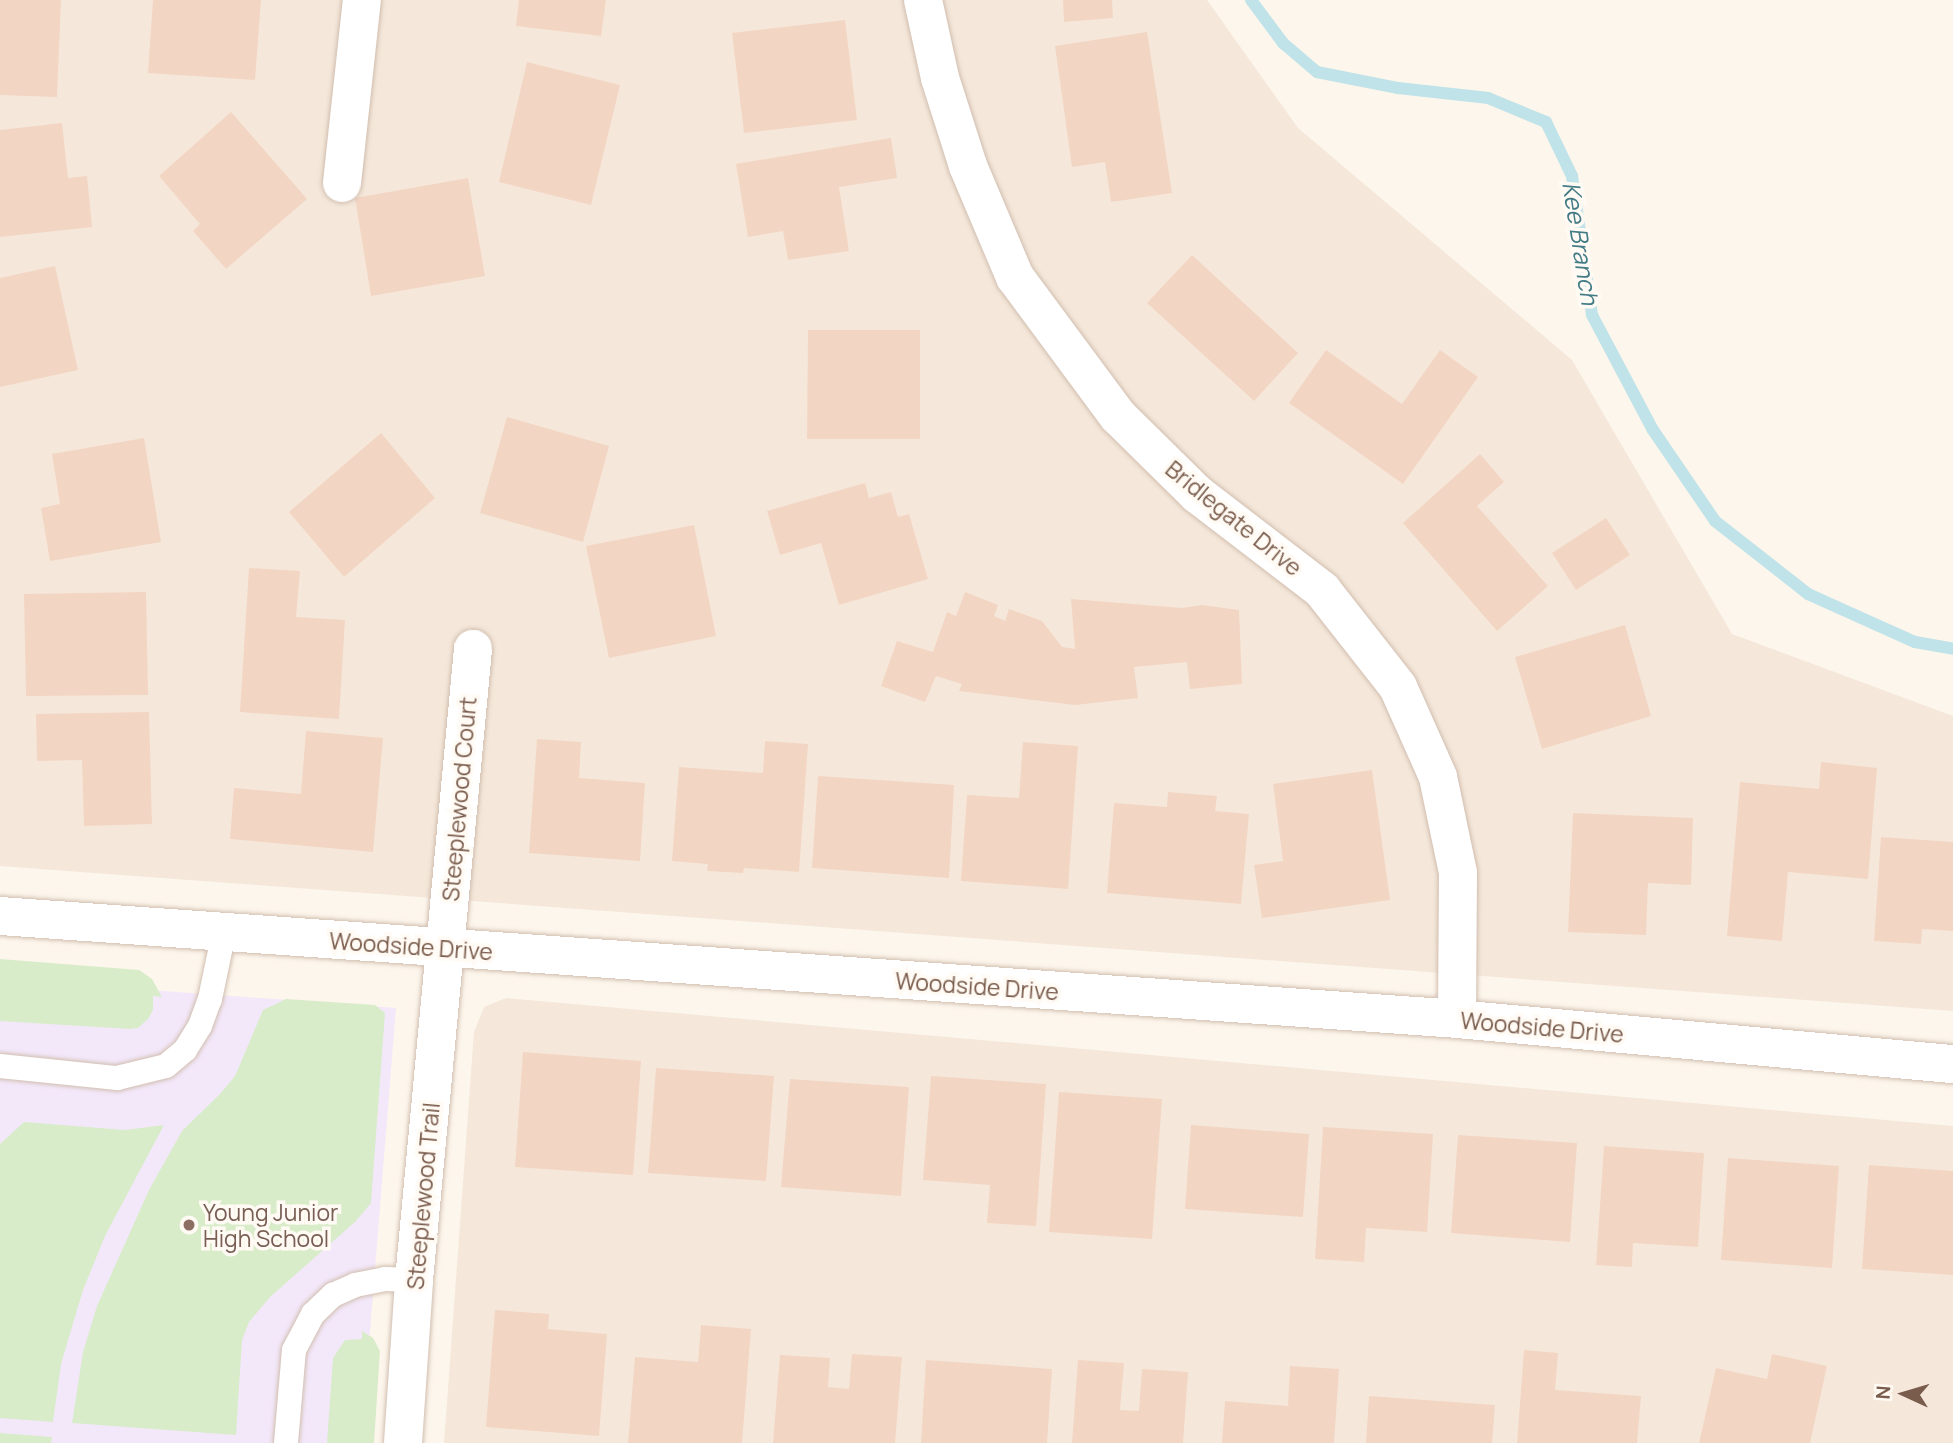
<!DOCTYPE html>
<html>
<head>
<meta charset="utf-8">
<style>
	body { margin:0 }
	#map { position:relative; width:1953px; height:1443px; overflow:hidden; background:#fdf6ec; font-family:Manrope,sans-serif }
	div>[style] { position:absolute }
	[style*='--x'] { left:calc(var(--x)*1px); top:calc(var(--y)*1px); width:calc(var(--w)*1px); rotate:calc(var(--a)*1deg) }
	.residential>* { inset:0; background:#f5e8da }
	.education>* { inset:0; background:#f3e8fa }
	.green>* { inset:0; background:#d8ecc9 }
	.stream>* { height:12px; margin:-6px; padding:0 6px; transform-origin:6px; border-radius:6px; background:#bfe3e8 }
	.building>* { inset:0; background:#f3d5c3 }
	.roads { filter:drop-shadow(0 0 2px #d1beb0) drop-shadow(0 0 2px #d1beb0) }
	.lane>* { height:24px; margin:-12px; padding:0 12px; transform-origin:12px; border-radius:12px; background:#fff }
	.street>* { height:38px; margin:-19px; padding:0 19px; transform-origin:19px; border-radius:19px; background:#fff }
	.secondary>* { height:38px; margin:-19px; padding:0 19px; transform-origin:19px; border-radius:19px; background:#fff }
	.dots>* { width:19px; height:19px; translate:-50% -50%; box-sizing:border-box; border:4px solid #fffaf3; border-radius:50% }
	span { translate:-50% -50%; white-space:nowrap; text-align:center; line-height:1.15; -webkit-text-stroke:7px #fffaf3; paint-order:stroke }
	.street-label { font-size:23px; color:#7a5c4d }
	.education-label { font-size:23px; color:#785e54 }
	.left { translate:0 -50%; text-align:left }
	.water-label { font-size:24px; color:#437c86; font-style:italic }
	.north { position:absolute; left:1869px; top:1359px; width:70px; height:70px; -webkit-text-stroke:5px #fffaf3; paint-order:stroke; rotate:274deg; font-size:19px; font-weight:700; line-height:28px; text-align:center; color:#7a5c4d }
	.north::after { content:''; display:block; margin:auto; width:24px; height:32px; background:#7a5c4d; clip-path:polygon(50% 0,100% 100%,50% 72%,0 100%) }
</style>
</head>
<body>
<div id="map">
	<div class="residential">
		<div style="clip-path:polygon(0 0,1207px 0,1298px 128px,1572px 360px,1732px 634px,1953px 716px,1953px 1011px,0 866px)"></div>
		<div style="clip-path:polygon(506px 998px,1953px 1126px,1953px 1443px,444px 1443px,474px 1032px,484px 1007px)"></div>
	</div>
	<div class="education">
		<div style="clip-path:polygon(0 979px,396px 1008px,361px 1443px,0 1443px)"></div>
	</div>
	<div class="green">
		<div style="clip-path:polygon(0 959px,139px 970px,152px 979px,162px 997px,153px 996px,153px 1010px,148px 1019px,138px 1028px,130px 1029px,0 1021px)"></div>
		<div style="clip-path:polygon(286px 999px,375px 1005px,385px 1013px,371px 1203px,355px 1222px,270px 1297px,249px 1322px,242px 1340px,236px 1435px,72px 1423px,83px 1352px,97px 1306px,149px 1190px,182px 1131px,220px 1094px,235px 1076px,263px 1010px)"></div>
		<div style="clip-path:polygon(24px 1122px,125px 1130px,164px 1125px,105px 1236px,83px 1290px,61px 1364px,53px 1422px,0 1418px,0 1144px)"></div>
		<div style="clip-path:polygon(362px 1331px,373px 1338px,380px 1351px,374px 1443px,327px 1443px,333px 1358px,345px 1340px,362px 1339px)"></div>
		<div style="clip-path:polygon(0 1433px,52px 1437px,51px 1443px,0 1443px)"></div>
	</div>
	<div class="stream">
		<div style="--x:1251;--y:0;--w:54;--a:53.3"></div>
		<div style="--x:1283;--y:43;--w:45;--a:40.5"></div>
		<div style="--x:1317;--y:72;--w:83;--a:11.2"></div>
		<div style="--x:1398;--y:88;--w:91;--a:6.3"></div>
		<div style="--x:1488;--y:98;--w:63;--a:22.5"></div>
		<div style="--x:1546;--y:122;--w:60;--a:64.3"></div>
		<div style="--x:1572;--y:176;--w:140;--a:81.8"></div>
		<div style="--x:1592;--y:315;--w:130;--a:62.1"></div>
		<div style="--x:1653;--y:430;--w:110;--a:55.7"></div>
		<div style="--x:1715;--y:521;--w:118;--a:38.1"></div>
		<div style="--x:1808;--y:594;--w:117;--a:24.2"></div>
		<div style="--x:1915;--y:642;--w:39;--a:10"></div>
	</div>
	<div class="building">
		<div style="clip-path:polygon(0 0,61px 0,57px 97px,0 95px)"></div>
		<div style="clip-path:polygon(153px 0,261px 0,255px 80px,148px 73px)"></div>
		<div style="clip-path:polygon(519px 0,606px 0,601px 36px,516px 26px)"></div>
		<div style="clip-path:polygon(1063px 0,1112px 0,1113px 18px,1064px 22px)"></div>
		<div style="clip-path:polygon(845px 20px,857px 120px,744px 133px,732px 33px)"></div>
		<div style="clip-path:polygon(1147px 32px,1172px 193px,1111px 202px,1105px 162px,1072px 167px,1055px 46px)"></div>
		<div style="clip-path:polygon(527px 62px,620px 85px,591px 205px,499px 182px)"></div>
		<div style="clip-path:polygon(231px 112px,307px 199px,226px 269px,193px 231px,200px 224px,159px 176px)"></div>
		<div style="clip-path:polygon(62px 123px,68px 178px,87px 176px,92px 227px,0 237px,0 130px)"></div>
		<div style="clip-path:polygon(891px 138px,897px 178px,839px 187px,849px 251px,788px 260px,783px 231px,748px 237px,736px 164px)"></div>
		<div style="clip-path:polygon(468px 178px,485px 276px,371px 296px,355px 198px)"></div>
		<div style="clip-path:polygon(1192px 255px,1298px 353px,1254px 401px,1147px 303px)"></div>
		<div style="clip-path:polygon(55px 266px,78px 370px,0 387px,0 278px)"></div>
		<div style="clip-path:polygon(808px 330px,920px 330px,920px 439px,807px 439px)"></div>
		<div style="clip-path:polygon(1326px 350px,1402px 404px,1440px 350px,1478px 377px,1403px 484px,1289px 403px)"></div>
		<div style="clip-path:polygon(507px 417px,609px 446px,583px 542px,480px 513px)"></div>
		<div style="clip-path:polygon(381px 433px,435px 498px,344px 577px,289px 512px)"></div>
		<div style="clip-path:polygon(144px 438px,161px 542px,50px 561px,41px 508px,60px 504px,52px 454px)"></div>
		<div style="clip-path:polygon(1480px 454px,1504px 482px,1477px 506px,1548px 586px,1497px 631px,1403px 523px)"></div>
		<div style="clip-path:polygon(865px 483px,869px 498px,891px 492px,898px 517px,909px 514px,928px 579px,839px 605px,821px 543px,780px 555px,767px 511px)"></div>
		<div style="clip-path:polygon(1606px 518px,1630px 555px,1576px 590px,1552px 553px)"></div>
		<div style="clip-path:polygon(694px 525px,716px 636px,609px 658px,586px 546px)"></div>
		<div style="clip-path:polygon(249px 568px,300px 571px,296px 617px,345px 620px,339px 719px,240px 712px)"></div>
		<div style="clip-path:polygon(146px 592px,148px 695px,26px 696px,24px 594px)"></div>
		<div style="clip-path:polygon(965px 592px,998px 605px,994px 616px,1005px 621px,1009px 609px,1042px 621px,1062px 647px,1075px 649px,1071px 599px,1182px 608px,1202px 605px,1239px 610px,1242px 684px,1190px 689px,1187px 662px,1134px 667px,1138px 698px,1075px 705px,959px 691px,962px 684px,936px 676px,925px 702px,881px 686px,897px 641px,933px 652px,947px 612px,956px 616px)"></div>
		<div style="clip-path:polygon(1625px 625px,1651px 716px,1542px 749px,1515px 657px)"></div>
		<div style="clip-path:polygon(149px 712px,152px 824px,84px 826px,82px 760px,37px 761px,36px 714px)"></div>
		<div style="clip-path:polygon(306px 731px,383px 738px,373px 852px,230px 839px,234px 788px,301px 794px)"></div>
		<div style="clip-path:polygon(537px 739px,581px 742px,579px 778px,645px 783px,640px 861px,529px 853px)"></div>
		<div style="clip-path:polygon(765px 741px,808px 744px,799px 872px,744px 868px,743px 873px,707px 871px,708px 864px,672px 861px,679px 767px,763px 773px)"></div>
		<div style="clip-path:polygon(1023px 742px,1078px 746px,1068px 889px,961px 881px,967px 795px,1019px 798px)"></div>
		<div style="clip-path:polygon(1821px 762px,1877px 768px,1868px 879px,1788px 872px,1782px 941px,1727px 936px,1740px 782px,1819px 789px)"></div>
		<div style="clip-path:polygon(1372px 770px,1390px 900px,1262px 918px,1254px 865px,1283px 861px,1273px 784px)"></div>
		<div style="clip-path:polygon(818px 776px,954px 785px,949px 878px,812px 868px)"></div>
		<div style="clip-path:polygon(1168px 792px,1217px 796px,1215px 811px,1249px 814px,1241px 904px,1107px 893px,1114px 803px,1167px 807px)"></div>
		<div style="clip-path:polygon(1573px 813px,1693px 818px,1691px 885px,1648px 883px,1646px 935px,1568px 932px)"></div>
		<div style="clip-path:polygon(1881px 837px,1953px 842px,1953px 931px,1922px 929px,1921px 944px,1874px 941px)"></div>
		<div style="clip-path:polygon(523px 1052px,641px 1061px,633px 1175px,515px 1167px)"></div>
		<div style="clip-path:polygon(656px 1068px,774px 1076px,766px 1181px,648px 1173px)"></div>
		<div style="clip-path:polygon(931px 1076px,1046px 1084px,1036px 1226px,987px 1223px,990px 1185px,923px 1180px)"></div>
		<div style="clip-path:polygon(790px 1079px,909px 1087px,901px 1196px,781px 1187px)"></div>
		<div style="clip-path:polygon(1059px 1092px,1162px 1099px,1152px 1239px,1049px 1232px)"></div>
		<div style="clip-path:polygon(1191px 1125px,1309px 1134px,1303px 1217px,1185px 1209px)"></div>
		<div style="clip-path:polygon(1323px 1127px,1433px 1134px,1427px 1232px,1366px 1228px,1364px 1262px,1315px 1259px)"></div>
		<div style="clip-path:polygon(1458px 1135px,1577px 1143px,1570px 1242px,1451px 1233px)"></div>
		<div style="clip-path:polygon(1604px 1146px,1704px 1153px,1698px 1247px,1633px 1243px,1632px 1267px,1596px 1265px)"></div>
		<div style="clip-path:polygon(1728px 1158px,1839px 1166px,1832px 1268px,1721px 1260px)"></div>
		<div style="clip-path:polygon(1869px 1165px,1953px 1171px,1953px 1275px,1862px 1269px)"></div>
		<div style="clip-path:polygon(495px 1310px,549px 1314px,548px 1329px,607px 1334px,599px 1436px,486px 1427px)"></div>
		<div style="clip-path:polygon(701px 1325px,751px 1329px,742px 1443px,628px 1443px,635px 1357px,698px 1362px)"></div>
		<div style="clip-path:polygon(1524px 1350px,1558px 1353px,1555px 1390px,1641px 1396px,1637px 1443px,1517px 1443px)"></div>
		<div style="clip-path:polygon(852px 1354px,902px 1357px,895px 1443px,773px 1443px,780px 1355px,830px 1358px,828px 1387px,849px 1389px)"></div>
		<div style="clip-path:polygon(1772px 1354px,1827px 1366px,1810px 1443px,1699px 1443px,1716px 1368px,1767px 1379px)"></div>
		<div style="clip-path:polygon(926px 1360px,1052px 1369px,1047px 1443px,921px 1443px)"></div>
		<div style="clip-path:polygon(1078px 1360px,1124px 1363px,1120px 1410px,1139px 1411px,1142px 1369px,1188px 1372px,1183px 1443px,1072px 1443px)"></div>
		<div style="clip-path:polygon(1290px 1366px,1339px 1369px,1334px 1443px,1222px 1443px,1225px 1401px,1288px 1406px)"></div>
		<div style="clip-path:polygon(1369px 1396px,1495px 1405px,1492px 1443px,1366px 1443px)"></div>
	</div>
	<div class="roads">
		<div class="lane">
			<div style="--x:0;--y:1066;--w:118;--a:5.9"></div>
			<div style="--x:117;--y:1078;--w:50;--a:-13.8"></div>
			<div style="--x:166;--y:1066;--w:25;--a:-40"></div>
			<div style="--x:185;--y:1050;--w:28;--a:-58"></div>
			<div style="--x:200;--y:1026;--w:29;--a:-70"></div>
			<div style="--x:210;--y:999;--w:68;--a:-78.2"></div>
			<div style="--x:286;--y:1443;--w:93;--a:-85.1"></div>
			<div style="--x:294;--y:1350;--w:41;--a:-62.2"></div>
			<div style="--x:313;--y:1314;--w:28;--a:-44"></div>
			<div style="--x:333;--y:1295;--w:24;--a:-24"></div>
			<div style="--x:355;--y:1285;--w:31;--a:-11"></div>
			<div style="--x:385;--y:1279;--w:29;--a:2"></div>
		</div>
		<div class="street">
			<div style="--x:923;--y:0;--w:80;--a:77.7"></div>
			<div style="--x:940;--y:78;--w:92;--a:72.3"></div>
			<div style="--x:968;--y:166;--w:121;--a:67.1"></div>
			<div style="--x:1015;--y:277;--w:173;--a:53.5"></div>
			<div style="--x:1118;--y:416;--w:111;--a:44.6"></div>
			<div style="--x:1197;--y:494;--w:158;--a:37.5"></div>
			<div style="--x:1322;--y:590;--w:123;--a:51.9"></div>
			<div style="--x:1398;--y:687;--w:98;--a:66"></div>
			<div style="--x:1438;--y:777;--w:98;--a:78.2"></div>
			<div style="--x:1458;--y:873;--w:146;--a:90.4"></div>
			<div style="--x:342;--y:183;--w:184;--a:-83.8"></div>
			<div style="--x:403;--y:1443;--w:163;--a:-86.1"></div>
			<div style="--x:414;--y:1280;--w:634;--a:-84.66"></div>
		</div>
		<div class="secondary">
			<div style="--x:0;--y:916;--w:1461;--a:4.04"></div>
			<div style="--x:1457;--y:1019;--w:498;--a:5.2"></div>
		</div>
	</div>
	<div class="dots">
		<div style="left:189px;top:1225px;background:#8d6e63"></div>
	</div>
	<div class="street-label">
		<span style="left:1234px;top:518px;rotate:39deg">Bridlegate Drive</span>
		<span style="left:459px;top:799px;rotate:-85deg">Steeplewood Court</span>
		<span style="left:411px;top:946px;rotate:4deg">Woodside Drive</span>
		<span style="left:977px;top:986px;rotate:4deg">Woodside Drive</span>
		<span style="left:1542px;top:1027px;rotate:5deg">Woodside Drive</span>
		<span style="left:423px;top:1196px;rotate:-85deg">Steeplewood Trail</span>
	</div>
	<div class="education-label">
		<span class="left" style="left:203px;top:1225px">Young Junior<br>High School</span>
	</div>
	<div class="water-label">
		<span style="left:1581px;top:243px;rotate:81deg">Kee Branch</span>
	</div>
	<div class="north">N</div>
</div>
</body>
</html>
